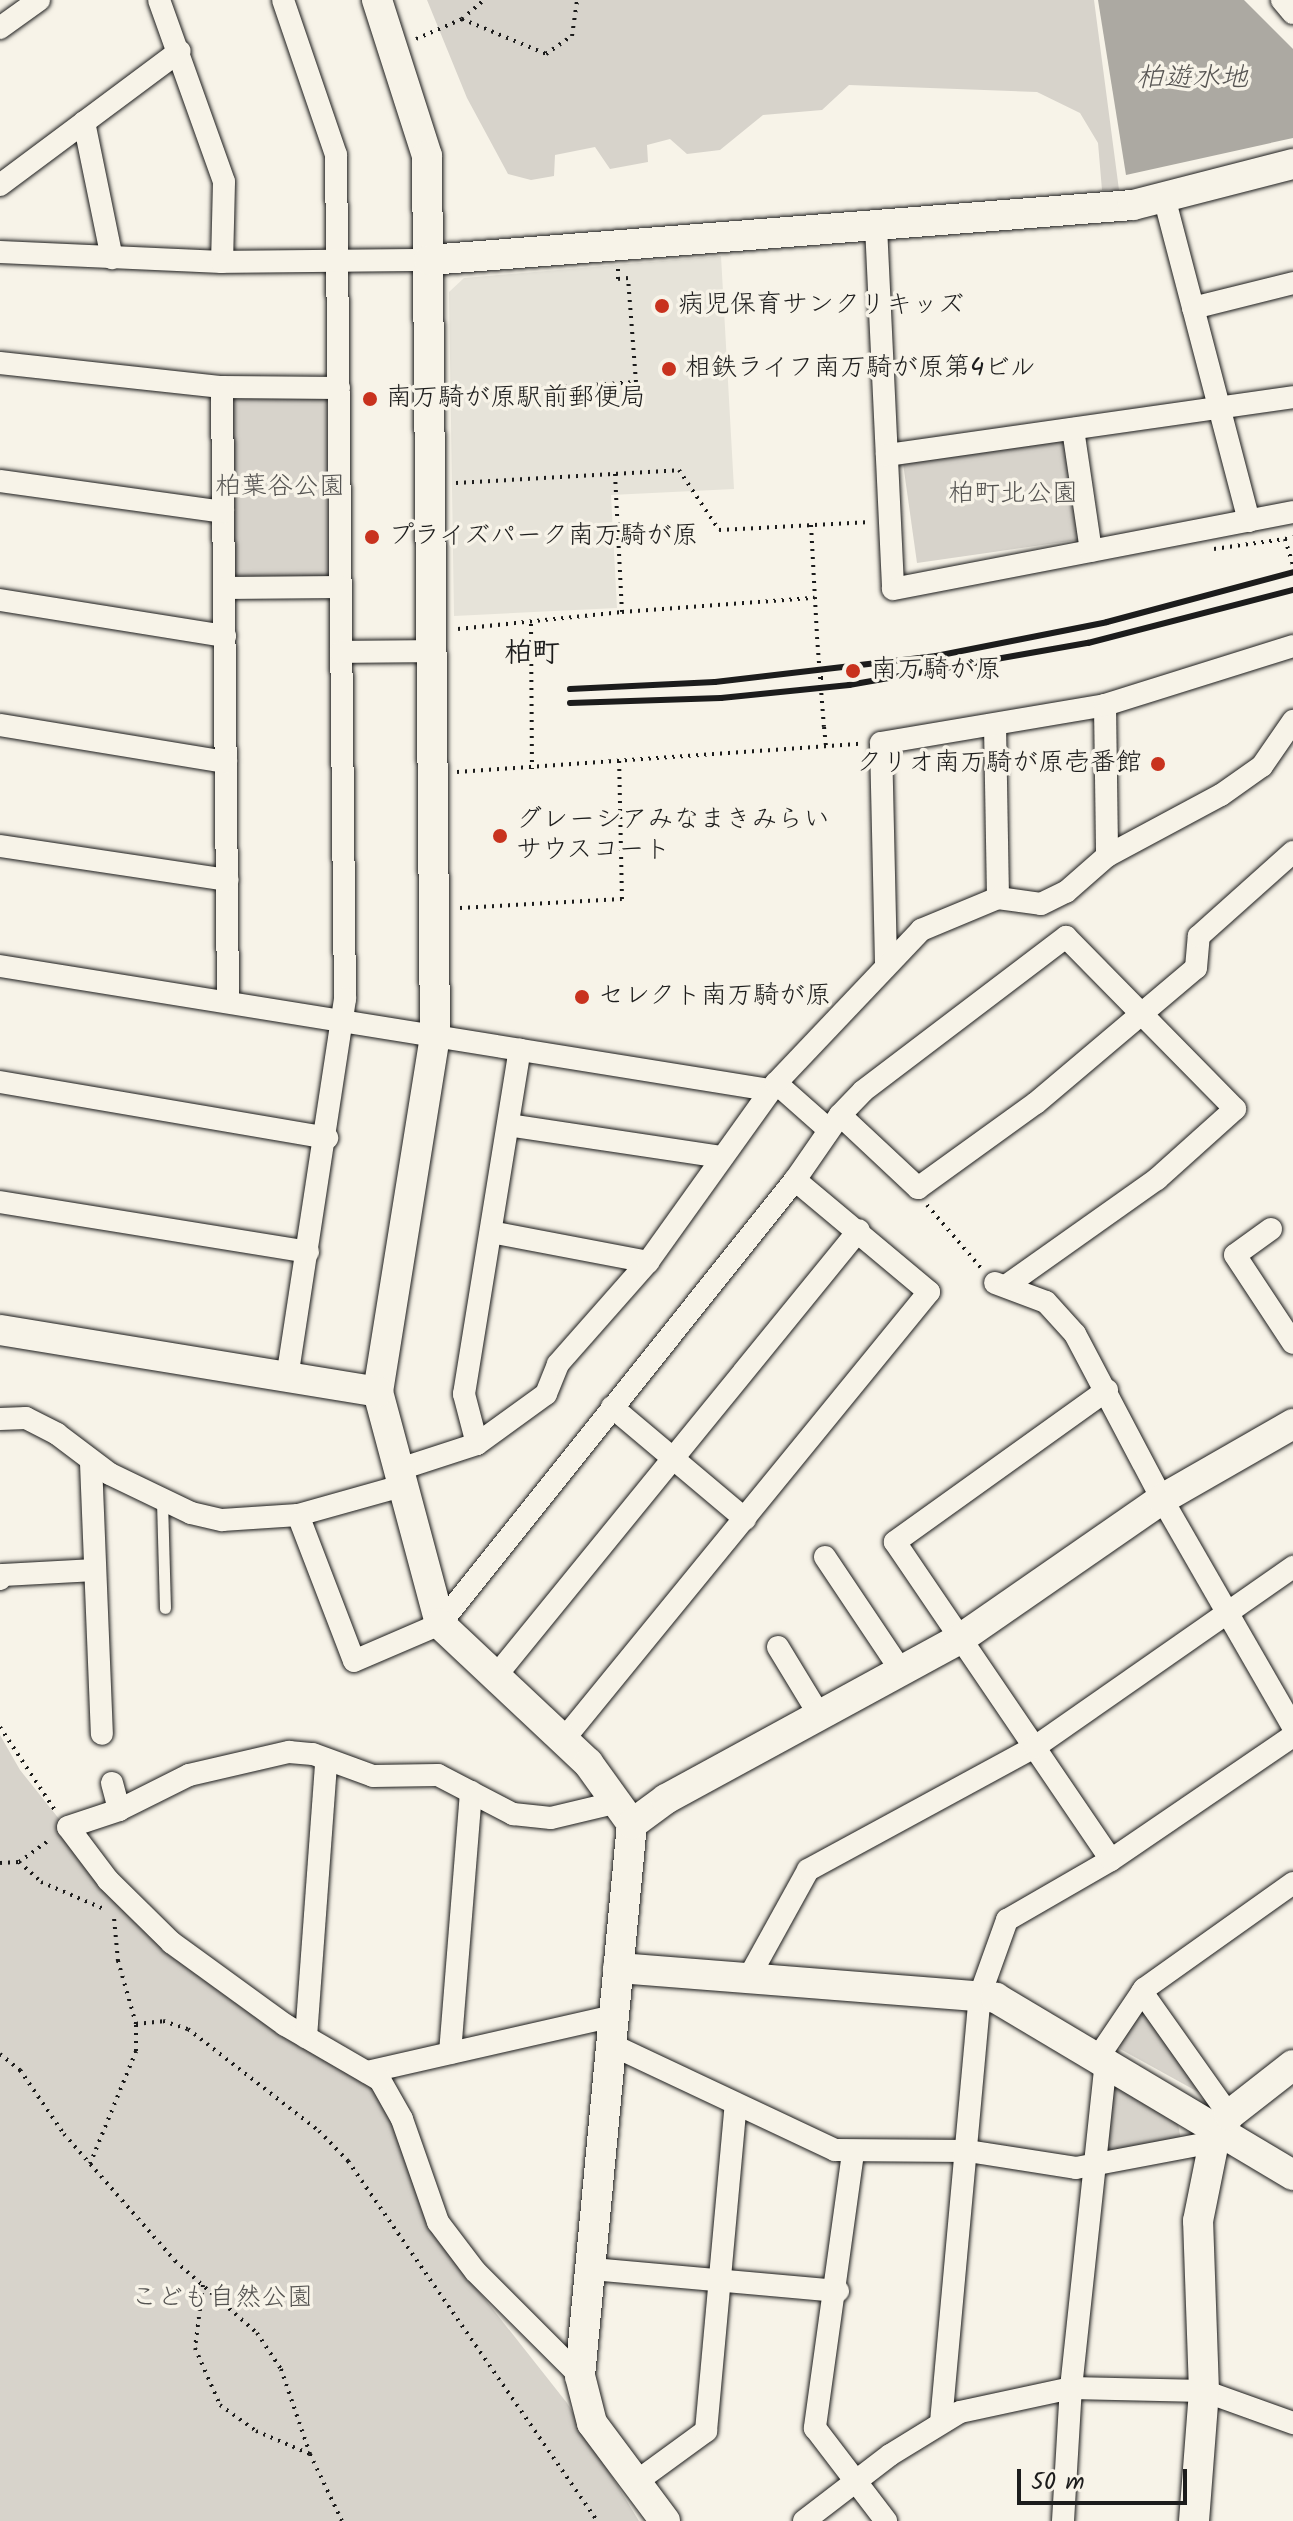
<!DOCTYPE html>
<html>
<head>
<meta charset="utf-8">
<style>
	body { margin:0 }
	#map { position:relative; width:1293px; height:2521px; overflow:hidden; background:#f7f3e8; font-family:Kalam,"Klee One",sans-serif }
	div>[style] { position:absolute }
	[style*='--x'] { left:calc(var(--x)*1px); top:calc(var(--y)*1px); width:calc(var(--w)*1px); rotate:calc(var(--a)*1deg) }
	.built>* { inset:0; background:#e6e3d9 }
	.green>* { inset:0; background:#d7d3cb }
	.water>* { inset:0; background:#aca9a2 }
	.path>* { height:4px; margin-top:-2px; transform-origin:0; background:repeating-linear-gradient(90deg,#1c1c1c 0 2px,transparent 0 8px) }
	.roads { filter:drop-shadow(0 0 2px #1c1c1c) drop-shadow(0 0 2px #1c1c1c) }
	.lane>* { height:11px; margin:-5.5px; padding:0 5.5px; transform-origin:5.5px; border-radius:5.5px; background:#f7f3e8 }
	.street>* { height:22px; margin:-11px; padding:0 11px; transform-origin:11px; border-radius:11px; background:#f7f3e8 }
	.secondary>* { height:30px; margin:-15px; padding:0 15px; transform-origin:15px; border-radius:15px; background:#f7f3e8 }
	.rail>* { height:6px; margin:-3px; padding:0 3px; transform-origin:3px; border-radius:3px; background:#1c1c1c }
	.path-bridge>* { height:4px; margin-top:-2px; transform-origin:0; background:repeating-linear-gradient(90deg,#1c1c1c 0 2px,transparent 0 8px) }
	.dots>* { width:22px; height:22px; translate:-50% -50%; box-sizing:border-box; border:4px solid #f7f3e8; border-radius:50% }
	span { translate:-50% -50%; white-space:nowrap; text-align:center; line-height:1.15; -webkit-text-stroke:7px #f7f3e8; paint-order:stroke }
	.poi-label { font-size:26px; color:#1c1c1c }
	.left { translate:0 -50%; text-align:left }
	.right { translate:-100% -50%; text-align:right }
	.park-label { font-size:26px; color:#545351 }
	.water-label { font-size:28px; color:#565452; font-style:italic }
	.neighbourhood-label { font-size:28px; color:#1c1c1c; font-weight:700 }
	.scale { position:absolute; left:1017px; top:2469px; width:170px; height:36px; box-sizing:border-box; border:4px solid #1c1c1c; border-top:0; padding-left:10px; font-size:24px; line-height:28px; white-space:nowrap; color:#1c1c1c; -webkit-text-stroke:6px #f7f3e8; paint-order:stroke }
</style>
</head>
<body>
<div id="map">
	<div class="built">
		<div style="clip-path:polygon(721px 256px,734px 489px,611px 495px,617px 608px,454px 616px,449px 292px,464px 278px)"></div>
	</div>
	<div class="green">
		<div style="clip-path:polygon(427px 0,1094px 0,1119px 190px,1102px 190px,1098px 143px,1080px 113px,1037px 92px,849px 85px,822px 110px,763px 115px,720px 150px,687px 154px,670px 139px,647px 145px,648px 162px,610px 169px,595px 147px,555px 155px,554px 176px,531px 180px,508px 174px,467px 98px)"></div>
		<div style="clip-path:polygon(232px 398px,327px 398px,329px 579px,232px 577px)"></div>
		<div style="clip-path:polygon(1069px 433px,1084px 539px,917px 563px,902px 456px)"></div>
		<div style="clip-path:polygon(0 1735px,20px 1770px,167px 1954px,380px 2093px,435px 2236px,567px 2403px,639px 2521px,0 2521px)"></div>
		<div style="clip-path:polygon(1139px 2012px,1146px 2012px,1200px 2093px,1120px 2049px,1119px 2040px)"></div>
		<div style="clip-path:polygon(1114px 2081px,1177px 2119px,1181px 2140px,1101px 2156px)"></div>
	</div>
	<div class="water">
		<div style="clip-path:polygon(1098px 0,1244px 0,1293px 49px,1293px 138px,1126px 175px)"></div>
	</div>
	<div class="path">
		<div style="--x:462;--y:19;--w:91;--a:22.6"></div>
		<div style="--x:546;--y:54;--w:32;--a:-35"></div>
		<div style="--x:572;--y:36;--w:36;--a:-82"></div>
		<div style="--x:416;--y:39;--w:50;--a:-23.5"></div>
		<div style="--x:462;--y:19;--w:29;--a:-41"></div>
		<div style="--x:453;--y:395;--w:183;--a:-4.1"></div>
		<div style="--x:636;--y:382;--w:104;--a:-94.4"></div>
		<div style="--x:628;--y:278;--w:10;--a:174"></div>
		<div style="--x:618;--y:279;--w:10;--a:-90"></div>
		<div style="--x:615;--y:474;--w:138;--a:87.1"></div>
		<div style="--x:622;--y:612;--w:193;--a:-4.2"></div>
		<div style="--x:456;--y:483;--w:223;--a:-3.3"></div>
		<div style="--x:679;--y:470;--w:72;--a:56.3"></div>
		<div style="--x:719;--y:530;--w:152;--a:-3"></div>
		<div style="--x:811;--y:525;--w:112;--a:86.9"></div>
		<div style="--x:1285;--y:539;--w:8;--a:-14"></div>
		<div style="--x:1214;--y:549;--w:72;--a:-8"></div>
		<div style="--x:1285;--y:539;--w:28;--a:73"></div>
		<div style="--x:531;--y:624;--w:145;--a:89.6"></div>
		<div style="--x:458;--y:629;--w:165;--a:-5.9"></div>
		<div style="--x:821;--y:678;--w:8;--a:0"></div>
		<div style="--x:824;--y:727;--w:20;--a:84"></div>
		<div style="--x:457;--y:772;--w:404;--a:-4"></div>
		<div style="--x:460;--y:908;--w:162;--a:-3.2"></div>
		<div style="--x:622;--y:899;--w:139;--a:-91.2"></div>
		<div style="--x:927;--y:1205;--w:83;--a:49.4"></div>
		<div style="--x:0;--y:1727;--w:102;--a:56.6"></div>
		<div style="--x:19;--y:1862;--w:39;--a:-36"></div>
		<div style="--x:0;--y:1863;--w:19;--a:-3"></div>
		<div style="--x:19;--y:1862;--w:30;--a:42"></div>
		<div style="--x:41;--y:1882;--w:69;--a:23.2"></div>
		<div style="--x:136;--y:2024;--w:27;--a:-6"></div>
		<div style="--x:163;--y:2021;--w:26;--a:18"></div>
		<div style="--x:188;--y:2029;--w:166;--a:37.9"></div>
		<div style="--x:319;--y:2131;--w:42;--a:46"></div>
		<div style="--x:348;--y:2161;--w:438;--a:55.3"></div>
		<div style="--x:0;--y:2054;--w:26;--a:39"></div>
		<div style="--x:20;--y:2070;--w:78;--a:55.5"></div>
		<div style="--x:64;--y:2134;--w:169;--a:48.8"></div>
		<div style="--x:175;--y:2261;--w:109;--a:41.3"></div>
		<div style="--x:257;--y:2333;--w:43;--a:56.3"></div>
		<div style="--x:281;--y:2369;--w:90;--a:71.2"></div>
		<div style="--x:310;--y:2454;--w:74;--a:64.5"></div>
		<div style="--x:90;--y:2164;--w:122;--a:-67.8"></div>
		<div style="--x:136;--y:2051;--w:27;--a:-90"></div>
		<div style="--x:136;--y:2024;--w:66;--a:-105.9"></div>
		<div style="--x:118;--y:1961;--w:43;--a:-95.3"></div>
		<div style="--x:203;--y:2285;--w:64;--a:97.2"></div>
		<div style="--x:195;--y:2348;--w:62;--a:66.3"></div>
		<div style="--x:220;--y:2405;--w:44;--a:35.8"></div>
		<div style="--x:256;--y:2431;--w:59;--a:23.1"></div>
	</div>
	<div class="roads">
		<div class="lane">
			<div style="--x:162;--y:1501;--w:107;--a:88.4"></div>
		</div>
		<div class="street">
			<div style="--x:159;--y:0;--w:193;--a:70.3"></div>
			<div style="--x:224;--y:182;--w:80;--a:91.4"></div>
			<div style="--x:283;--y:0;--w:164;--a:71.1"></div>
			<div style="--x:336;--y:155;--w:844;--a:89.39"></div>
			<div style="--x:345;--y:999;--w:383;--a:98.7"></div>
			<div style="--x:1282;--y:0;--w:17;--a:50"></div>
			<div style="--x:0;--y:28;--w:48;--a:-35.7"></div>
			<div style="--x:84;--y:122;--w:139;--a:78.4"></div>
			<div style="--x:0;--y:185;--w:224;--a:-36.7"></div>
			<div style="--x:1164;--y:197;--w:335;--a:75.3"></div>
			<div style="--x:876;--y:226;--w:363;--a:87.3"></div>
			<div style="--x:893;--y:589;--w:407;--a:-10.9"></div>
			<div style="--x:0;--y:252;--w:222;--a:2.6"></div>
			<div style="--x:222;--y:262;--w:207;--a:-0.6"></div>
			<div style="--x:1193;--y:308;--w:103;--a:-14"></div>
			<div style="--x:0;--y:363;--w:223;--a:6.2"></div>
			<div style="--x:222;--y:387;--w:117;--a:0.5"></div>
			<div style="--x:222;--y:387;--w:615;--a:89.44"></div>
			<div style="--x:1073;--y:429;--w:123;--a:81.6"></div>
			<div style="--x:887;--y:455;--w:410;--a:-8.1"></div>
			<div style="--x:0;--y:481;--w:225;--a:7.9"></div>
			<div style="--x:224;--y:588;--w:117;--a:-0.5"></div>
			<div style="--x:0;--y:600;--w:228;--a:9.1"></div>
			<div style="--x:341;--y:652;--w:92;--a:-0.6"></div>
			<div style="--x:1105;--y:705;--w:151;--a:89.2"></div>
			<div style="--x:0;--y:725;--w:229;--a:9.3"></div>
			<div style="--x:995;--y:725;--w:173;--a:89"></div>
			<div style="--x:0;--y:846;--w:230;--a:8.5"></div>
			<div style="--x:886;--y:963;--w:220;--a:-91.3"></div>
			<div style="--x:881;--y:743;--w:227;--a:-9.6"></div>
			<div style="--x:1105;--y:705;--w:197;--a:-17.4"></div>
			<div style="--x:0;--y:966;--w:780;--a:9.15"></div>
			<div style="--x:0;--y:1082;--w:332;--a:9.7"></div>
			<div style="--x:776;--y:1083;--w:69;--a:41.5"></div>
			<div style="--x:840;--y:1115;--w:107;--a:43.1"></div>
			<div style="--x:918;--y:1188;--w:145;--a:-35.8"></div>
			<div style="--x:1036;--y:1103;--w:209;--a:-40.2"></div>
			<div style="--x:1196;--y:968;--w:32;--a:-85"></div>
			<div style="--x:1199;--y:936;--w:126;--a:-41.8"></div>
			<div style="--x:508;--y:1125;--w:215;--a:8.5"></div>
			<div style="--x:0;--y:1202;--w:312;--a:9.2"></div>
			<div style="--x:1271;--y:1229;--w:44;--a:144.2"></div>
			<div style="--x:1235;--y:1255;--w:105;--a:56.6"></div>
			<div style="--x:491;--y:1232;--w:160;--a:10.8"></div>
			<div style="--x:995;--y:1283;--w:54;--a:20.4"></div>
			<div style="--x:1046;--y:1302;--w:43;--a:47.8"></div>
			<div style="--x:1075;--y:1334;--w:187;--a:62.2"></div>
			<div style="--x:1162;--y:1499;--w:263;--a:60.1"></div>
			<div style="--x:1107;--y:1390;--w:261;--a:144.4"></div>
			<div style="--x:895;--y:1542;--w:384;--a:55.8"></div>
			<div style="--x:612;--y:1407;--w:174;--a:40.1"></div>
			<div style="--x:0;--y:1419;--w:26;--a:-2"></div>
			<div style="--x:26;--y:1418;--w:35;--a:27"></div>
			<div style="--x:57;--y:1434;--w:66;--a:37"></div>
			<div style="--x:110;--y:1474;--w:90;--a:25.7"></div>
			<div style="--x:191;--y:1513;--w:32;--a:13"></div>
			<div style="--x:222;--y:1520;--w:76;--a:-3.8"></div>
			<div style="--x:298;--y:1515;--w:107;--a:-15.7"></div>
			<div style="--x:477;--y:1444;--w:52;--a:-104.6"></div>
			<div style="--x:464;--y:1394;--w:349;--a:-80.8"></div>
			<div style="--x:91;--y:1463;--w:271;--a:87.7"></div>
			<div style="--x:397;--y:1470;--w:84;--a:-18"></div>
			<div style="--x:477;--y:1444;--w:85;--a:-35.9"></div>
			<div style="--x:546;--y:1394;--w:32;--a:-68"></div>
			<div style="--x:558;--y:1364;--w:136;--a:-48.6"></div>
			<div style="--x:648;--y:1262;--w:220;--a:-54.4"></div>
			<div style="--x:776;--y:1083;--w:211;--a:-46.5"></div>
			<div style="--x:921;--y:930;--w:83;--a:-22.6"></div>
			<div style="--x:998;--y:898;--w:43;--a:7.9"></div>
			<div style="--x:1041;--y:904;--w:28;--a:-26"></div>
			<div style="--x:1066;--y:892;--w:55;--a:-41.3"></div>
			<div style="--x:1107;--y:856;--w:129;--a:-28.2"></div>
			<div style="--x:1221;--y:795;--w:50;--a:-35.3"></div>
			<div style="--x:1262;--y:766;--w:55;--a:-55.4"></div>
			<div style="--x:298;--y:1515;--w:156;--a:69"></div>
			<div style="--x:354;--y:1661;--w:94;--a:-23.3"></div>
			<div style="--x:440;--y:1624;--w:568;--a:-51.36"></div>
			<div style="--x:795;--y:1180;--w:79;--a:-55.3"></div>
			<div style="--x:840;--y:1115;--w:33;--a:-46"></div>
			<div style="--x:863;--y:1091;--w:255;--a:-37.2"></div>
			<div style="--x:1066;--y:937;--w:241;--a:45.5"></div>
			<div style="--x:1235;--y:1109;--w:105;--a:138.1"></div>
			<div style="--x:1157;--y:1179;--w:185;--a:144.7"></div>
			<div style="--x:825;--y:1557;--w:138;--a:56.2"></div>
			<div style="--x:0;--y:1579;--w:5;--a:-53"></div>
			<div style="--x:3;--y:1575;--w:92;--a:-3.1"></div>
			<div style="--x:778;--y:1647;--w:81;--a:58.7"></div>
			<div style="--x:495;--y:1677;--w:576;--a:-50.84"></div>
			<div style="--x:564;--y:1739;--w:577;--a:-50.77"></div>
			<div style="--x:929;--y:1292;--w:175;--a:-140.1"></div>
			<div style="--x:112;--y:1783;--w:28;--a:75"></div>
			<div style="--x:749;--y:1977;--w:122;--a:-61.1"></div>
			<div style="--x:808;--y:1870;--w:258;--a:-28.5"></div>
			<div style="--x:1035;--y:1747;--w:315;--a:-34.9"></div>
			<div style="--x:1142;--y:1992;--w:151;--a:54.7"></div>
			<div style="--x:306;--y:2037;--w:276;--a:-85.8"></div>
			<div style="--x:612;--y:2045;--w:246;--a:25.2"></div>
			<div style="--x:835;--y:2150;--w:133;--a:0.4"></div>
			<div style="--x:968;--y:2151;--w:109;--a:8.9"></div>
			<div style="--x:1076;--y:2168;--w:140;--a:-10.7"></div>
			<div style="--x:450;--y:2053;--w:262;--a:-85.4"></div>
			<div style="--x:1099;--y:2056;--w:81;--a:-56.1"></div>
			<div style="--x:1144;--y:1989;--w:183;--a:-35.4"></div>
			<div style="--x:367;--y:2072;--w:252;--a:-12.8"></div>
			<div style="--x:853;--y:2153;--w:278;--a:97.9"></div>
			<div style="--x:815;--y:2428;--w:117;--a:52.6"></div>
			<div style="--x:592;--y:2269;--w:247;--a:5.1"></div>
			<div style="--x:580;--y:2376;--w:148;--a:-135"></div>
			<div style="--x:475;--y:2271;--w:61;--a:-127.1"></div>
			<div style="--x:438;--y:2222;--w:109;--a:-109.3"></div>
			<div style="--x:402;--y:2119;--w:45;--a:-119.4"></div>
			<div style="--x:380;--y:2080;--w:110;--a:-149.9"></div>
			<div style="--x:285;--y:2025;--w:140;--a:-144"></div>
			<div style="--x:172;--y:1943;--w:90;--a:-135.5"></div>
			<div style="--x:108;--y:1880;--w:66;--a:-127"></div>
			<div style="--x:68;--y:1827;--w:54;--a:-18.4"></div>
			<div style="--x:119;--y:1810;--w:78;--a:-26.6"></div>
			<div style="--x:189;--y:1775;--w:103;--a:-13"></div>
			<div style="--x:289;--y:1752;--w:24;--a:5"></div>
			<div style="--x:313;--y:1754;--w:64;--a:20.1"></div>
			<div style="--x:373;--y:1776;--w:65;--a:-0.9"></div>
			<div style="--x:438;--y:1775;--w:85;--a:27.5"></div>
			<div style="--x:513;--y:1814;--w:38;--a:6"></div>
			<div style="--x:551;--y:1818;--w:69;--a:-13.4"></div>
			<div style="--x:941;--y:2422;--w:429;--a:-84.8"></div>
			<div style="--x:980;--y:1995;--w:80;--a:-70.2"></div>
			<div style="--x:1007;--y:1920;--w:120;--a:-30"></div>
			<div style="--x:1111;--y:1860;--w:220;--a:-34.3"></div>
			<div style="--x:636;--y:2482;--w:87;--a:-36.1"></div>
			<div style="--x:706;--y:2431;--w:328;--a:-84.8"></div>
			<div style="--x:804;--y:2521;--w:108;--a:-37.5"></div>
			<div style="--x:890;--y:2455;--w:82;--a:-31.6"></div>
			<div style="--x:960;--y:2412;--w:114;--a:-12.2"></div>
			<div style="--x:1071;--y:2388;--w:133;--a:1.3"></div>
			<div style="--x:1204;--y:2391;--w:95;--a:19.8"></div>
			<div style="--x:1063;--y:2521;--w:133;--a:-86.6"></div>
			<div style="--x:1071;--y:2388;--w:330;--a:-83.9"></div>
		</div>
		<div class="secondary">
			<div style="--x:377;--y:0;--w:164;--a:72.2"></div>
			<div style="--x:427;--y:156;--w:880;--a:89.48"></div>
			<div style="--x:435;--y:1036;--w:361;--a:99.1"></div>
			<div style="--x:378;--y:1392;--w:240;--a:75"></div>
			<div style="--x:440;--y:1624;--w:203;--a:43.2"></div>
			<div style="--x:588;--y:1763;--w:75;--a:54.2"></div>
			<div style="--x:429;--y:260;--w:706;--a:-4.47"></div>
			<div style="--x:1133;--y:205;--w:165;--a:-14.4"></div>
			<div style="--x:0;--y:1330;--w:383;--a:9.3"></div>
			<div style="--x:618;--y:1968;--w:379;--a:4.5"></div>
			<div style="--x:996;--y:1998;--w:346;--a:30.8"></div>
			<div style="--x:665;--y:2521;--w:122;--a:-126.7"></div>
			<div style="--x:592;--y:2423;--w:49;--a:-104.3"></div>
			<div style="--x:580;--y:2376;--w:554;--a:-84.62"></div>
			<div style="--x:632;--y:1824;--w:42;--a:-36.3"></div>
			<div style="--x:666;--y:1799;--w:335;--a:-28.6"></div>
			<div style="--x:960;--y:1639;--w:246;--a:-34.7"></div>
			<div style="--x:1162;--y:1499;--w:151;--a:-29.8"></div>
			<div style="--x:1194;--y:2521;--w:130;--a:-85.6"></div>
			<div style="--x:1204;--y:2391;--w:170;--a:-92"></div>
			<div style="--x:1198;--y:2221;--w:81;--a:-78.6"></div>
			<div style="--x:1214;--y:2142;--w:31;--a:-61"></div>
			<div style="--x:1229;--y:2115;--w:81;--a:-38"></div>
		</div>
	</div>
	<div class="rail">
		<div style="--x:570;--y:689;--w:145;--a:-2.8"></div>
		<div style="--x:715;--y:682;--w:223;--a:-6.7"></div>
		<div style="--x:936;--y:656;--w:174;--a:-11.2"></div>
		<div style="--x:1107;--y:622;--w:193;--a:-15"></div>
		<div style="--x:570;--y:703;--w:151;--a:-1.9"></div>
		<div style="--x:721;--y:698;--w:129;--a:-5.8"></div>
		<div style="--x:849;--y:685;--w:243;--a:-10"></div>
		<div style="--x:1088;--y:643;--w:212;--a:-14.5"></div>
	</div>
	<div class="path-bridge">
		<div style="--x:817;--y:637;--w:90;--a:85.6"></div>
	</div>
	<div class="dots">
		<div style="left:662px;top:306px;background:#c8321e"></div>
		<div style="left:669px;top:369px;background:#c8321e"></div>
		<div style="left:370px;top:399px;background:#c8321e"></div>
		<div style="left:372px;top:537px;background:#c8321e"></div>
		<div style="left:853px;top:671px;background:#c8321e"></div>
		<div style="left:1158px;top:764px;background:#c8321e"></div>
		<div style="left:500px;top:836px;background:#c8321e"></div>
		<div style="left:582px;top:997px;background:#c8321e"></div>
	</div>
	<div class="poi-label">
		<span class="left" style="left:678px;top:306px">病児保育サンクリキッズ</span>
		<span class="left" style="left:685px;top:369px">相鉄ライフ南万騎が原第4ビル</span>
		<span class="left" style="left:386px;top:399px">南万騎が原駅前郵便局</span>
		<span class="left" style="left:388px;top:537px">プライズパーク南万騎が原</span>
		<span class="left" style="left:871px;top:671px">南万騎が原</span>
		<span class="right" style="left:1142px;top:764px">クリオ南万騎が原壱番館</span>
		<span class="left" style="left:516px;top:836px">グレーシアみなまきみらい<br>サウスコート</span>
		<span class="left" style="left:598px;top:997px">セレクト南万騎が原</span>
	</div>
	<div class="park-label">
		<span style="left:280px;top:488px">柏葉谷公園</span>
		<span style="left:1013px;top:495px">柏町北公園</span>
		<span style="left:222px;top:2299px">こども自然公園</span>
	</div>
	<div class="water-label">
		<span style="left:1192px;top:79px">柏遊水地</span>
	</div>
	<div class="neighbourhood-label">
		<span style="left:532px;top:654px">柏町</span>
	</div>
	<div class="scale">50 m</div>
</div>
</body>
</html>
